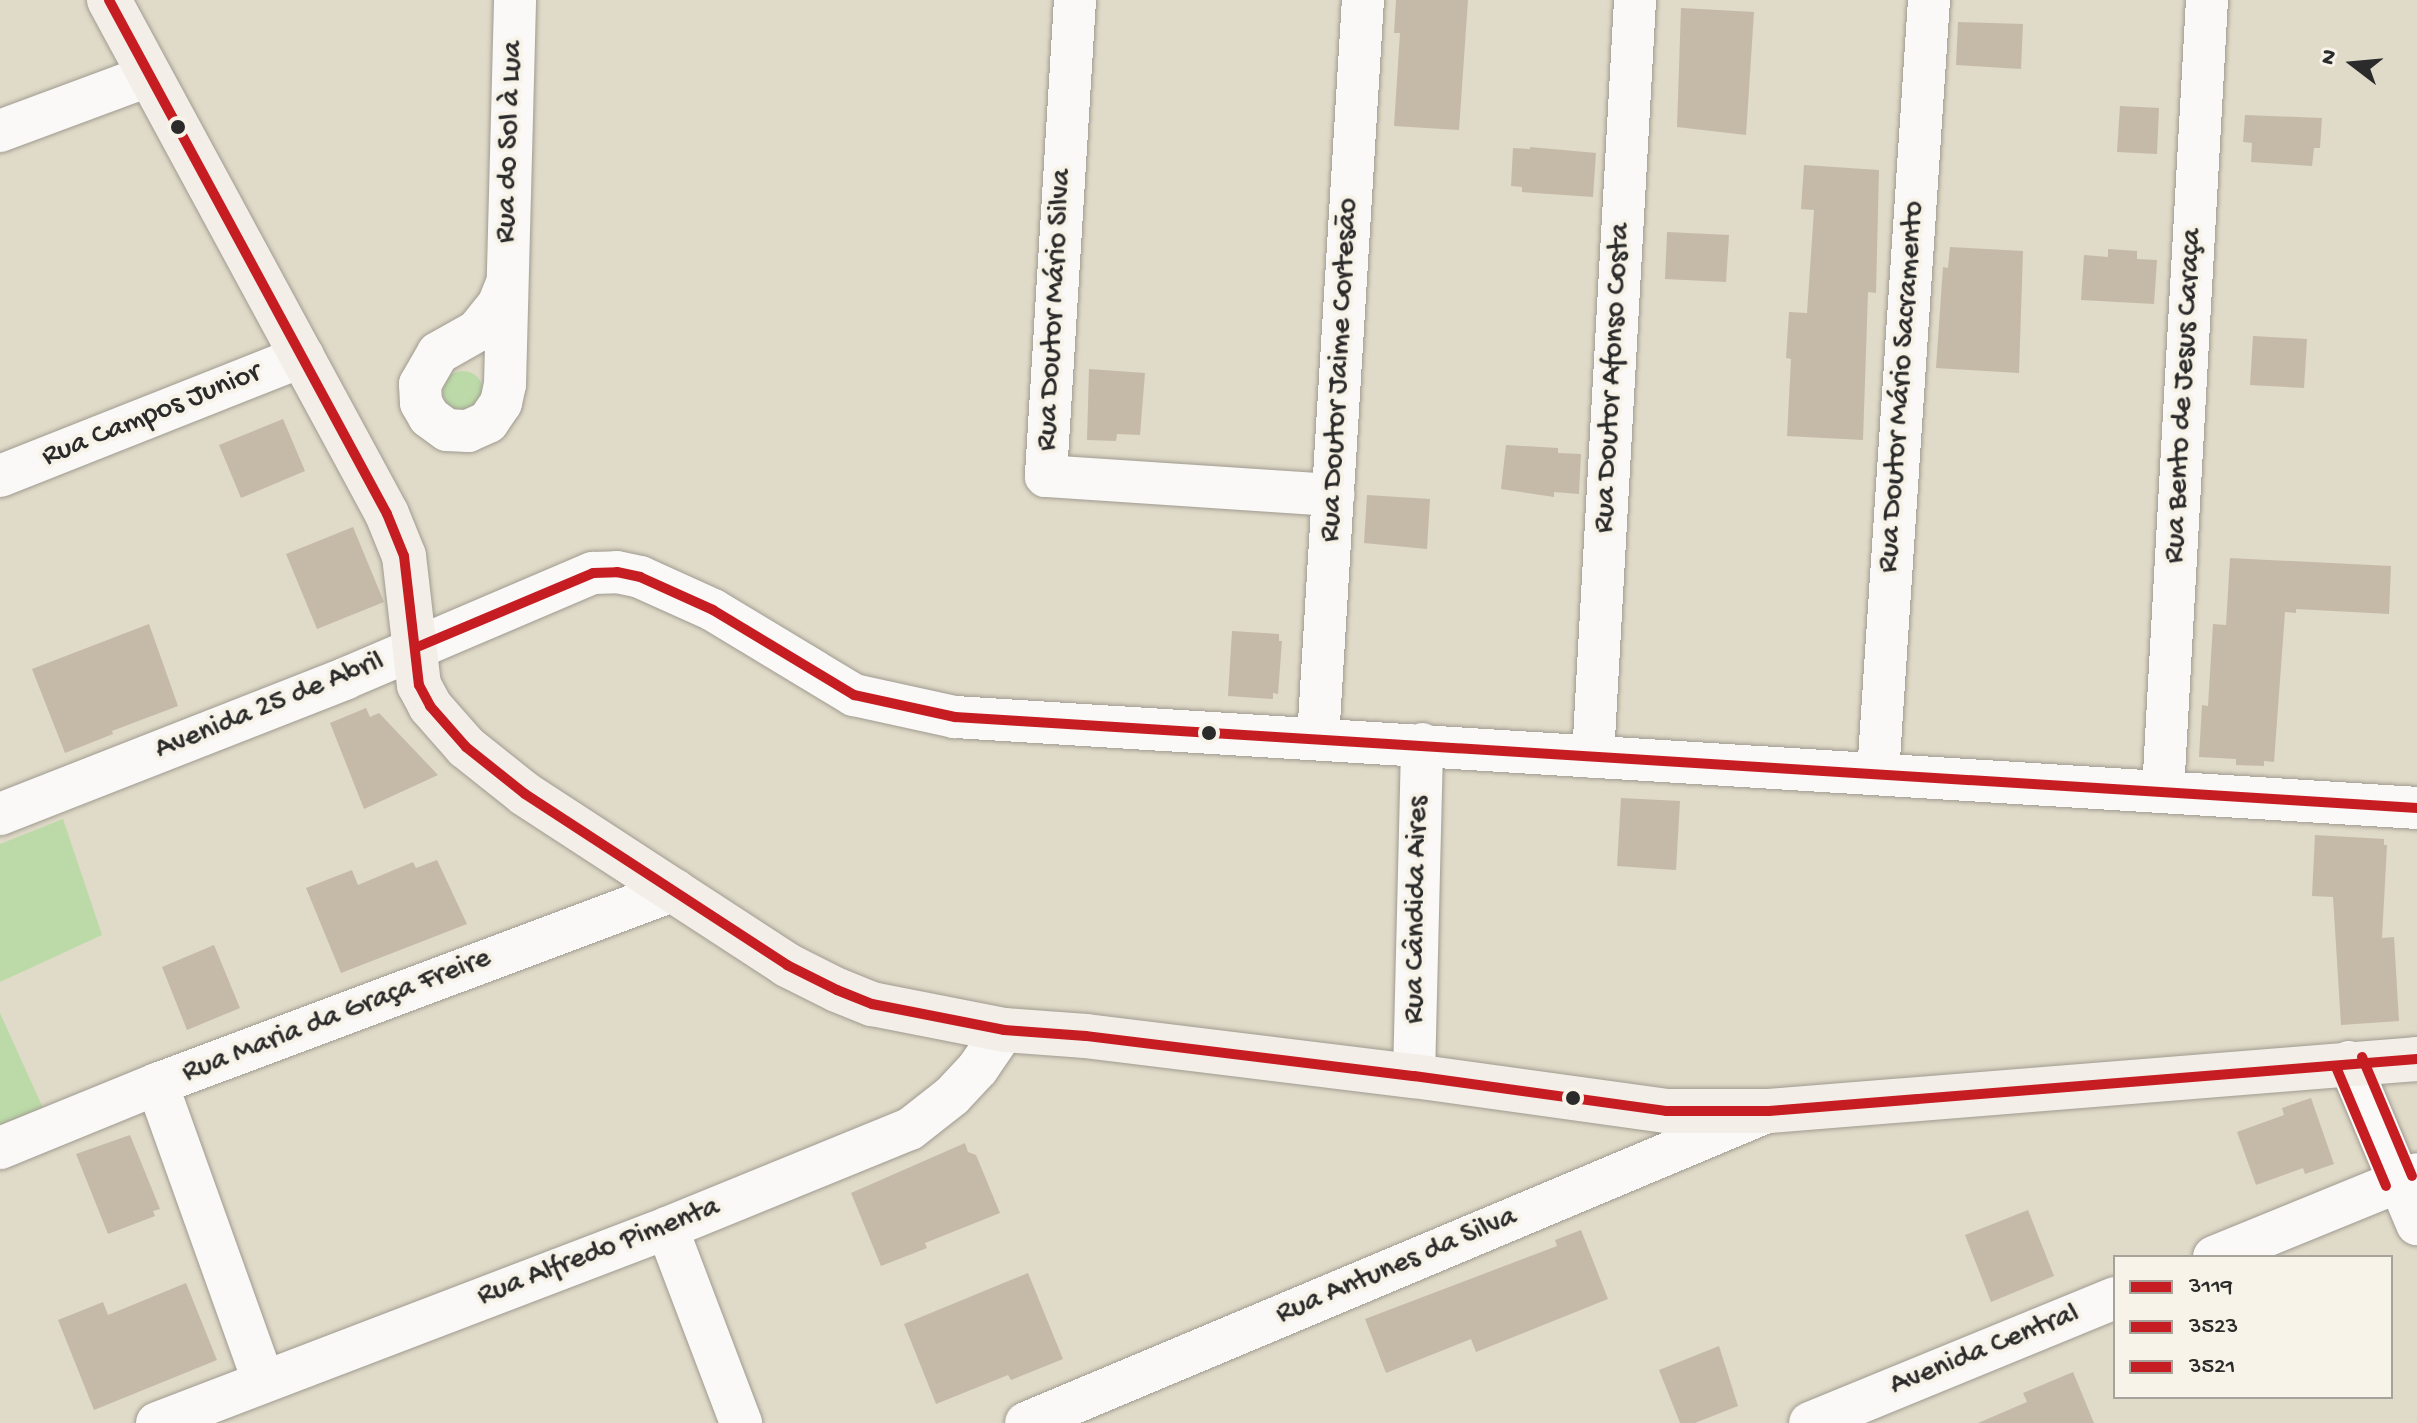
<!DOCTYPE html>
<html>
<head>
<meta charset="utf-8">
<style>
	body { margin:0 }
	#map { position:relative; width:2417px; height:1423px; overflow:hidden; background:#e0dac8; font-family:"Gochi Hand",sans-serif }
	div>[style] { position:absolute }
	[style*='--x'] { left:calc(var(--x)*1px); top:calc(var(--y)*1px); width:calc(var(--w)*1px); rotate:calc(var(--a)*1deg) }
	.green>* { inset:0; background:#bcdaa8 }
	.round { border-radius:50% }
	.building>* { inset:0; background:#c5baa8 }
	.roads { filter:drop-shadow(0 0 2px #9f9b90) drop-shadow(0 0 2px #9f9b90) }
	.street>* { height:42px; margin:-21px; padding:0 21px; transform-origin:21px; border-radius:21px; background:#faf9f7 }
	.secondary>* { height:44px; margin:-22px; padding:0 22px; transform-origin:22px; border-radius:22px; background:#f3efe8 }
	.bus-1>* { height:10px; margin:-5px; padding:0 5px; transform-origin:5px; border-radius:5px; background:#c61d23 }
	.bus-2>* { height:10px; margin:-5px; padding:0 5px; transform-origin:5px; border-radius:5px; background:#c61d23 }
	.bus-3>* { height:10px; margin:-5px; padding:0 5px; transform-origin:5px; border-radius:5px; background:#c61d23 }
	.dots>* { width:22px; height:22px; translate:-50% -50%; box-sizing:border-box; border:4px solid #f7f3e8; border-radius:50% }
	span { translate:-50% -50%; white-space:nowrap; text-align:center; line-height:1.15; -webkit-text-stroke:8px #f7f3e8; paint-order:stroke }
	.street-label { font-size:30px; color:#2b2b2b }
	.legend { position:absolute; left:2113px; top:1255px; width:280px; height:144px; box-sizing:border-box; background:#f7f3e8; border:2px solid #a5a39c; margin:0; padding:10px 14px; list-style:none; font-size:24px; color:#2b2b2b }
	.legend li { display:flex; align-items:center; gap:16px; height:40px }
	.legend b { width:40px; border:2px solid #a5a39c }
	.north { position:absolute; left:2313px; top:24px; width:80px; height:80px; -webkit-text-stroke:6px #f7f3e8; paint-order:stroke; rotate:286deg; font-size:22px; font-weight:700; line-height:32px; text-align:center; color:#2b2b2b }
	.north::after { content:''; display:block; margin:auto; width:28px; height:36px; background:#2b2b2b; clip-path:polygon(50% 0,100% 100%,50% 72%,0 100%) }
</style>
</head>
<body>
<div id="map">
	<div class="green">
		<div class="round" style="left:443px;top:371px;width:40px;height:40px"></div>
		<div style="clip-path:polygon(63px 819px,102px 935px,0 982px,0 844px)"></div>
		<div style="clip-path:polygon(0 1013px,43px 1108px,0 1125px)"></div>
	</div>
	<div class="building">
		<div style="clip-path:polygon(1396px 0,1468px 0,1459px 130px,1394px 126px,1400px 33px,1394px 33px)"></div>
		<div style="clip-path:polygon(1681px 8px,1754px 12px,1746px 135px,1677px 127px)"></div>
		<div style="clip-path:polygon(1958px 22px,2023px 24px,2021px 69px,1956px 65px)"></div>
		<div style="clip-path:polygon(2120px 106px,2159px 108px,2157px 154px,2117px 152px)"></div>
		<div style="clip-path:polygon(2245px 115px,2322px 118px,2320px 148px,2314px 148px,2312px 166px,2251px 162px,2252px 143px,2243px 142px)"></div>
		<div style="clip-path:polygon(1530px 147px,1596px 153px,1593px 197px,1522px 192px,1522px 187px,1511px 186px,1513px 148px,1530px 149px)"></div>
		<div style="clip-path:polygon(1804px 165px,1879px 170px,1876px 293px,1868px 292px,1863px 440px,1787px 436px,1791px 359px,1786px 358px,1789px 312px,1807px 313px,1814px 210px,1801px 209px)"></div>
		<div style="clip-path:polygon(1667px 232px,1729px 235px,1726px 282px,1665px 279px)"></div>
		<div style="clip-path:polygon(1950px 247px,2023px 251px,2019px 373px,1936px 368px,1943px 267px,1948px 268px)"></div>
		<div style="clip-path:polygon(2108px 249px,2137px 251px,2137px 259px,2157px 260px,2154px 304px,2081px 300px,2084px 255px,2108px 257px)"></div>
		<div style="clip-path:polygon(2253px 336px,2307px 339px,2304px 388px,2250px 385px)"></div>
		<div style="clip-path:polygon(1089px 369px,1145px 373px,1140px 435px,1117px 434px,1116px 441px,1087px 440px)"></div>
		<div style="clip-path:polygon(283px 419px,305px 471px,241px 498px,219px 445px)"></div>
		<div style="clip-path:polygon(1506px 445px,1558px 448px,1558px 453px,1581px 454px,1579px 494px,1554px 492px,1554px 497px,1501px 489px)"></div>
		<div style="clip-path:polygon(1367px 495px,1430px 499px,1427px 549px,1364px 543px)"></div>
		<div style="clip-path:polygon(353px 527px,384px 602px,317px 629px,286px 554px)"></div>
		<div style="clip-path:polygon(2230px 558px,2391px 566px,2389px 614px,2296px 609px,2296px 613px,2285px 612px,2274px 762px,2264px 761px,2264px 766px,2236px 765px,2236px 759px,2199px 757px,2202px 705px,2208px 706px,2213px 624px,2226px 625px)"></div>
		<div style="clip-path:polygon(149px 624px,178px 706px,112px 731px,113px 734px,65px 753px,32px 669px)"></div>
		<div style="clip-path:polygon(1232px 631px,1279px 634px,1279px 641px,1282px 641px,1278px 694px,1273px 693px,1273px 699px,1228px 696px)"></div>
		<div style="clip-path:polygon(366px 708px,370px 717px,379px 713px,438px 775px,364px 809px,330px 723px)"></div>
		<div style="clip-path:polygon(1621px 798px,1680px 801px,1676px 870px,1617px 866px)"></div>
		<div style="clip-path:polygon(2315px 835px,2384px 839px,2384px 845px,2387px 845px,2382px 938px,2394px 937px,2399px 1021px,2341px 1025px,2333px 897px,2312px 896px)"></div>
		<div style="clip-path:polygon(437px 860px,467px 924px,341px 973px,306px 888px,352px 870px,358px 885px,413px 862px,416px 868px)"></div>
		<div style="clip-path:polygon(214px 945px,240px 1008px,187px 1030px,162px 967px)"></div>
		<div style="clip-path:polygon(2311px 1098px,2334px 1164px,2305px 1174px,2303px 1168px,2256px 1185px,2237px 1132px,2284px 1115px,2282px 1108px)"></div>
		<div style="clip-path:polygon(130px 1135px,160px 1209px,153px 1211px,155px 1216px,108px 1234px,76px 1154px)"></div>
		<div style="clip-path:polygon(965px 1143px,968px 1152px,976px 1155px,1000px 1213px,925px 1243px,927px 1248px,881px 1266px,851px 1193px)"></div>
		<div style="clip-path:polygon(2028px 1210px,2054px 1276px,1991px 1302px,1965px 1235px)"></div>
		<div style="clip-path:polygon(1581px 1230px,1608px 1299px,1476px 1352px,1471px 1339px,1386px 1373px,1365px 1319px,1557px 1246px,1555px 1240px)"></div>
		<div style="clip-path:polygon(1028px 1273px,1063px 1359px,1011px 1380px,1008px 1375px,936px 1404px,904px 1324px)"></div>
		<div style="clip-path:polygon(186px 1283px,217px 1360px,94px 1410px,58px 1320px,103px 1302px,108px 1315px)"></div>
		<div style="clip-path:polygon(1719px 1346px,1738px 1406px,1695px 1423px,1680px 1423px,1659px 1370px)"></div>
		<div style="clip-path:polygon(2073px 1372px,2094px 1423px,1978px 1423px,2027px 1402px,2023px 1393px)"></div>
	</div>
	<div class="roads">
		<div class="street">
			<div style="--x:1075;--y:0;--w:477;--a:93.5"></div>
			<div style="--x:1046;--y:476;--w:288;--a:3.8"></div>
			<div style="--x:0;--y:131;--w:158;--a:-20.4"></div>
			<div style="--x:507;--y:283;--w:24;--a:112"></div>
			<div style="--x:498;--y:305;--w:33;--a:129"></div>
			<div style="--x:477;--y:331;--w:45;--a:150.6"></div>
			<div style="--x:438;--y:353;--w:36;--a:120"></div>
			<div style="--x:420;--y:384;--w:19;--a:87"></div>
			<div style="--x:421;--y:403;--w:16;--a:60"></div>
			<div style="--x:429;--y:417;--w:22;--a:36"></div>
			<div style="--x:447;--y:430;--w:21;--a:3"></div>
			<div style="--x:468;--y:431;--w:22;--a:-24"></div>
			<div style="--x:488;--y:422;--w:23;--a:-56"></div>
			<div style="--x:501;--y:403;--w:19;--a:-78"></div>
			<div style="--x:505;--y:384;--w:384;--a:-88.5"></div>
			<div style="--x:0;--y:476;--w:326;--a:-21.6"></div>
			<div style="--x:1318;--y:739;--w:740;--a:-86.52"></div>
			<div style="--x:1593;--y:757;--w:758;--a:-86.82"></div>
			<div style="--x:1878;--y:774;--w:776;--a:-86.23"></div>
			<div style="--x:2163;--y:792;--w:793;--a:-86.82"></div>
			<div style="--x:0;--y:814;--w:370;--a:-21.4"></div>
			<div style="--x:344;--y:679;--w:271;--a:-23.1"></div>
			<div style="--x:593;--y:573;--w:24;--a:-2"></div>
			<div style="--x:617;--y:572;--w:24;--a:12"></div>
			<div style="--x:640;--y:577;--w:80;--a:24.3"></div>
			<div style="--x:713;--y:610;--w:165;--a:31.1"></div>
			<div style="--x:854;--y:695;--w:103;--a:12.3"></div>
			<div style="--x:955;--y:717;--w:1465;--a:3.56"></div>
			<div style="--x:2349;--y:1062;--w:176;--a:67.2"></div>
			<div style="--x:1414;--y:1076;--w:332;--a:-88.6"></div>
			<div style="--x:157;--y:1084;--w:314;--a:70.3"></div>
			<div style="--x:0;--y:1148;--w:170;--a:-22.2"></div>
			<div style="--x:157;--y:1084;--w:553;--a:-20.53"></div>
			<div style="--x:667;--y:1228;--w:209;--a:69.2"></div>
			<div style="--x:2214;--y:1257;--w:219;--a:-22.2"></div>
			<div style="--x:157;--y:1423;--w:546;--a:-20.92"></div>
			<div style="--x:667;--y:1228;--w:262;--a:-22.2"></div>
			<div style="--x:910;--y:1129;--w:53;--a:-38.2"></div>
			<div style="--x:952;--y:1096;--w:38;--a:-47"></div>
			<div style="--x:978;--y:1068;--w:46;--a:-55.6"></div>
			<div style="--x:1026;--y:1423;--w:806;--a:-22.78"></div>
			<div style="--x:1810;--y:1423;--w:330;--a:-22.3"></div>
		</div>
		<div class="secondary">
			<div style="--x:109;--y:0;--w:584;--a:61.59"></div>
			<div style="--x:387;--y:514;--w:45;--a:68"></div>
			<div style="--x:404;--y:556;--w:130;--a:83.4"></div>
			<div style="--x:419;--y:685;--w:24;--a:62"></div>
			<div style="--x:430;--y:706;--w:55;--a:48.7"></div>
			<div style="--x:466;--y:747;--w:75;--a:38.5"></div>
			<div style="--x:525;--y:794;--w:313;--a:33.1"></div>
			<div style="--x:787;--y:965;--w:56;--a:26.6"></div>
			<div style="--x:837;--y:990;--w:38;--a:22"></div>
			<div style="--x:872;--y:1004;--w:135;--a:11.1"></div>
			<div style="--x:1004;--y:1030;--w:82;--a:4.2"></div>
			<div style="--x:1086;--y:1036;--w:330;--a:7"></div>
			<div style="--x:1414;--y:1076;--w:254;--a:7.9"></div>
			<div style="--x:1666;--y:1111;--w:103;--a:0"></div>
			<div style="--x:1769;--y:1111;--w:650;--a:-4.59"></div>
		</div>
	</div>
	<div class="bus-1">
		<div style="--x:109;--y:0;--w:584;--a:61.59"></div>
		<div style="--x:387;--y:514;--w:45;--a:68"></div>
		<div style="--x:404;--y:556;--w:130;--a:83.4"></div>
		<div style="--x:419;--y:685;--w:24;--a:62"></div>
		<div style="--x:430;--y:706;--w:55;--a:48.7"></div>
		<div style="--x:466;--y:747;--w:75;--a:38.5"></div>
		<div style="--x:525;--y:794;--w:313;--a:33.1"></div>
		<div style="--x:787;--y:965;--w:56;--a:26.6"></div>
		<div style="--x:837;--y:990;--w:38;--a:22"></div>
		<div style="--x:872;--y:1004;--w:135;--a:11.1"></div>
		<div style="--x:1004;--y:1030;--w:82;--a:4.2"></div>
		<div style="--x:1086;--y:1036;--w:330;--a:7"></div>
		<div style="--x:1414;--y:1076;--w:254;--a:7.9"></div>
		<div style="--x:1666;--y:1111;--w:103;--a:0"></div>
		<div style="--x:1769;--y:1111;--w:650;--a:-4.59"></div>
		<div style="--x:415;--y:648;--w:193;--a:-22.8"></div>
		<div style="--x:593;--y:573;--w:24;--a:-2"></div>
		<div style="--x:617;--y:572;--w:24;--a:12"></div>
		<div style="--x:640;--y:577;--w:80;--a:24.3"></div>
		<div style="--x:713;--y:610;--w:165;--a:31.1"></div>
		<div style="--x:854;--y:695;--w:103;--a:12.3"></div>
		<div style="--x:955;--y:717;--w:1465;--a:3.56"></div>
	</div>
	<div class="bus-2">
		<div style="--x:2336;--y:1067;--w:129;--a:67.2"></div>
	</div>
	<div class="bus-3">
		<div style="--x:2362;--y:1057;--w:129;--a:67.2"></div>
	</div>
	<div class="dots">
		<div style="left:178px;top:127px;background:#2b2b2b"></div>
		<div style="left:1209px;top:733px;background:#2b2b2b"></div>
		<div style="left:1573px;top:1098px;background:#2b2b2b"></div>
	</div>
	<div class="street-label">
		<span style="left:511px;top:142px;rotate:-88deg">Rua do Sol à Lua</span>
		<span style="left:1056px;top:310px;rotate:-87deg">Rua Doutor Mário Silva</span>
		<span style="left:1341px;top:370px;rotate:-87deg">Rua Doutor Jaime Cortesão</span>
		<span style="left:1614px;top:378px;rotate:-87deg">Rua Doutor Afonso Costa</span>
		<span style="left:1903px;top:387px;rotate:-86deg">Rua Doutor Mário Sacramento</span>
		<span style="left:2185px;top:396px;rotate:-87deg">Rua Bento de Jesus Caraça</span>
		<span style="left:152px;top:416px;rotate:-22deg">Rua Campos Junior</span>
		<span style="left:270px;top:707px;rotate:-22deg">Avenida 25 de Abril</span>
		<span style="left:1418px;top:910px;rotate:-89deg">Rua Cândida Aires</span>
		<span style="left:337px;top:1017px;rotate:-21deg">Rua Maria da Graça Freire</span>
		<span style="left:599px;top:1253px;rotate:-21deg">Rua Alfredo Pimenta</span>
		<span style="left:1397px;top:1267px;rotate:-23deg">Rua Antunes da Silva</span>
		<span style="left:1985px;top:1351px;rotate:-22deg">Avenida Central</span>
	</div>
	<ul class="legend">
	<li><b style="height:10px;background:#c61d23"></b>3119</li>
	<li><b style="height:10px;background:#c61d23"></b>3523</li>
	<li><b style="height:10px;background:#c61d23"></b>3521</li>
	</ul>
	<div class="north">N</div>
</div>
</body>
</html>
